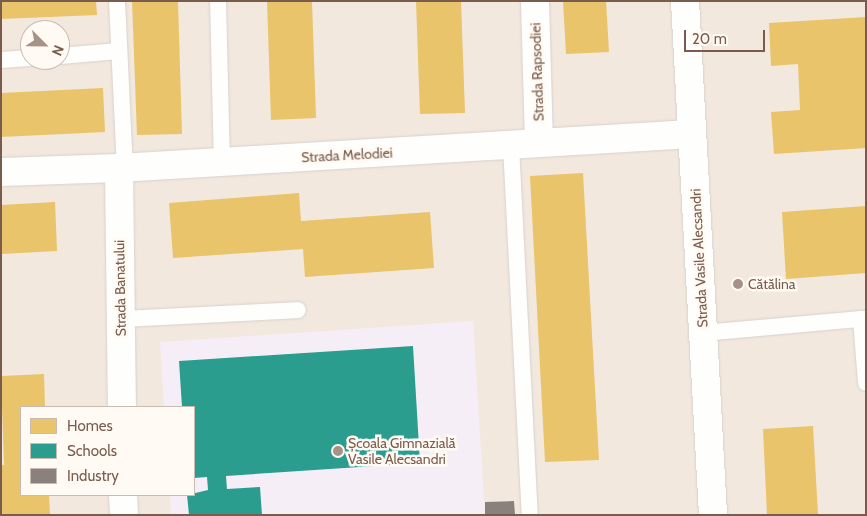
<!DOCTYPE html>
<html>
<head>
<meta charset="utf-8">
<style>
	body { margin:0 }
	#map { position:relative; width:867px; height:516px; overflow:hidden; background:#f9f5f0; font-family:Cabin,sans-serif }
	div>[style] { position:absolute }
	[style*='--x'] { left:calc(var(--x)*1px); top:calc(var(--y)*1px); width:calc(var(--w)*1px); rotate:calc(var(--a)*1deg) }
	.residential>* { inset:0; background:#f2e8de }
	.education>* { inset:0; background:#f6eef6 }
	.homes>* { inset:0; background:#e9c46a }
	.schools>* { inset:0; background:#2a9d8f }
	.industry>* { inset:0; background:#8a817c }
	.roads { filter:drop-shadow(0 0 1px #d7d1cb) drop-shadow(0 0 1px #d7d1cb) }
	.lane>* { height:16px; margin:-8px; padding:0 8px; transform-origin:8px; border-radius:8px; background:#fefefd }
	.street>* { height:28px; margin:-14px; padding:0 14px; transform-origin:14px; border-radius:14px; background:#fefefd }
	.secondary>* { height:28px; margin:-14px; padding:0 14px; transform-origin:14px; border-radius:14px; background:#fefefd }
	.dots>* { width:14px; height:14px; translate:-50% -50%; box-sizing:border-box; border:2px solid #fffaf3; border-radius:50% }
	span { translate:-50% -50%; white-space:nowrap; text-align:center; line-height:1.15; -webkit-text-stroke:5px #fffaf3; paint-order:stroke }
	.street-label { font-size:14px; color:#7a5c4d }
	.poi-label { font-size:14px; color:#7a5c4d }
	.left { translate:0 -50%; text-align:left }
	.frame { position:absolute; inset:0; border:2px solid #7a5c4d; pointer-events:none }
	.legend { position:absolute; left:20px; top:406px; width:175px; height:90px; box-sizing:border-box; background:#fffaf3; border:1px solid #cabbb1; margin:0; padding:6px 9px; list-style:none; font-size:15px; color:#7a5c4d }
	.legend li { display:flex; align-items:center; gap:10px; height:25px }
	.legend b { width:25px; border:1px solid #cabbb1 }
	.north { position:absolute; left:20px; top:20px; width:50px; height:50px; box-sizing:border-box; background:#fffaf3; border:1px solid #cabbb1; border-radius:50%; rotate:113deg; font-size:14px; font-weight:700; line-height:20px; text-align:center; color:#7a5c4d }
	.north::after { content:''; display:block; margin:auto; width:18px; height:22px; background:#a69286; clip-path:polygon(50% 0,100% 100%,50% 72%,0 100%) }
	.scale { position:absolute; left:684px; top:30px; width:81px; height:22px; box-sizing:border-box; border:2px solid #7a5c4d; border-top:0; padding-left:6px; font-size:15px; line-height:18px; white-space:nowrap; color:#7a5c4d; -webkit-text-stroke:4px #fffaf3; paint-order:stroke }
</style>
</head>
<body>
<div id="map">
	<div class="residential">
		<div style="clip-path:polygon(evenodd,1px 1px,866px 1px,866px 515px,1px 515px,1px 1px,30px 30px,60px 30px,60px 60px,30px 60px,30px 30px,1px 1px,21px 407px,194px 407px,194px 495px,21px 495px,21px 407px)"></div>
	</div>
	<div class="education">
		<div style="clip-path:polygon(473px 321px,485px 515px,171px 515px,170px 495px,194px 495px,194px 407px,164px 407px,160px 342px)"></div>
	</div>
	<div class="homes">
		<div style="clip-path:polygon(1px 1px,96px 1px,97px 15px,1px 19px)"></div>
		<div style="clip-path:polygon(132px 1px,178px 1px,182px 134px,137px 135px)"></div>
		<div style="clip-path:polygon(267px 1px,312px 1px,316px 118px,271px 120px)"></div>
		<div style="clip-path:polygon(416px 1px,461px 1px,465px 113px,420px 114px)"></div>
		<div style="clip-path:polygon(563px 1px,606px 1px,609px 52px,566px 54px)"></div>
		<div style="clip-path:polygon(866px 17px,866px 148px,774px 154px,771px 112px,800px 110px,798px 64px,771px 66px,769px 23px)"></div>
		<div style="clip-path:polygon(103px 88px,105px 132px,1px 137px,1px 93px)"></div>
		<div style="clip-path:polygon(583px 173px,599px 460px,545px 462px,530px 176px)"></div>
		<div style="clip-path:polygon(299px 193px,301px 221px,430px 212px,434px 268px,305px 277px,303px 249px,173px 258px,169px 203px)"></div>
		<div style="clip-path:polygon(55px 202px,57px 251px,1px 254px,1px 205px)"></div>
		<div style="clip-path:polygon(866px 206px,866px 273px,786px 279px,782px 212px)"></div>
		<div style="clip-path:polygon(44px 374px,45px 407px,21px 407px,21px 495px,49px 495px,50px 515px,1px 515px,1px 465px,4px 465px,1px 376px)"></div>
		<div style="clip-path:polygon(813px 426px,818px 515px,767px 515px,763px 429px)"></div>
	</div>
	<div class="schools">
		<div style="clip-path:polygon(413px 346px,420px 463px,226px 476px,227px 489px,260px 487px,262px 515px,189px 515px,187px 495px,208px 490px,207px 477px,194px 478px,194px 407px,182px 407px,179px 361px)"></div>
	</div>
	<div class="industry">
		<div style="clip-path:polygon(514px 501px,515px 515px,485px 515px,485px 502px)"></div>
	</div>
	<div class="roads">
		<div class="lane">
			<div style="--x:117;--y:1;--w:167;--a:87.3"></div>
			<div style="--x:218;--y:1;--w:161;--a:88.6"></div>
			<div style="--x:60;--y:56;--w:59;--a:-4.8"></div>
			<div style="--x:1;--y:60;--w:29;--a:-4"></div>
			<div style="--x:511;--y:145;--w:370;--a:87.1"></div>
			<div style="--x:121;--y:319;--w:177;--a:-2.9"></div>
			<div style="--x:866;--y:319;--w:5;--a:180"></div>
			<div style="--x:861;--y:319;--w:64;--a:85.5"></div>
			<div style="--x:703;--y:333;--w:159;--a:-5.1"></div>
		</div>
		<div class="street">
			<div style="--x:535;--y:1;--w:142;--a:88.4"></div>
			<div style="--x:119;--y:168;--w:239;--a:89.3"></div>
			<div style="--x:1;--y:172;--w:118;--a:-1.9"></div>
			<div style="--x:119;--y:168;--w:574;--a:-3.4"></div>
			<div style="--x:123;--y:495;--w:20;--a:87"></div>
		</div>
		<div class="secondary">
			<div style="--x:685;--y:1;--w:515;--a:86.88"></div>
		</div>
	</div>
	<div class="dots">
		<div style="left:738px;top:284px;background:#a69286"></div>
		<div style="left:338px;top:451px;background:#a69286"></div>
	</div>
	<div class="street-label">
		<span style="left:537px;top:72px;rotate:-92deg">Strada Rapsodiei</span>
		<span style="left:347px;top:155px;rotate:-3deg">Strada Melodiei</span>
		<span style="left:699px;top:258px;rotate:-93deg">Strada Vasile Alecsandri</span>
		<span style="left:120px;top:288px;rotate:-91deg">Strada Banatului</span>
	</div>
	<div class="poi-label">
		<span class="left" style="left:748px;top:284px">Cătălina</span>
		<span class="left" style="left:348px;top:451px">Școala Gimnazială<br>Vasile Alecsandri</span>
	</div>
	<div class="frame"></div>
	<ul class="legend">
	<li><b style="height:14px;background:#e9c46a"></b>Homes</li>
	<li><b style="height:14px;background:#2a9d8f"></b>Schools</li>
	<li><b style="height:14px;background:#8a817c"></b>Industry</li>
	</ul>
	<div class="north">N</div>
	<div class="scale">20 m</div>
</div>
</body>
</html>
